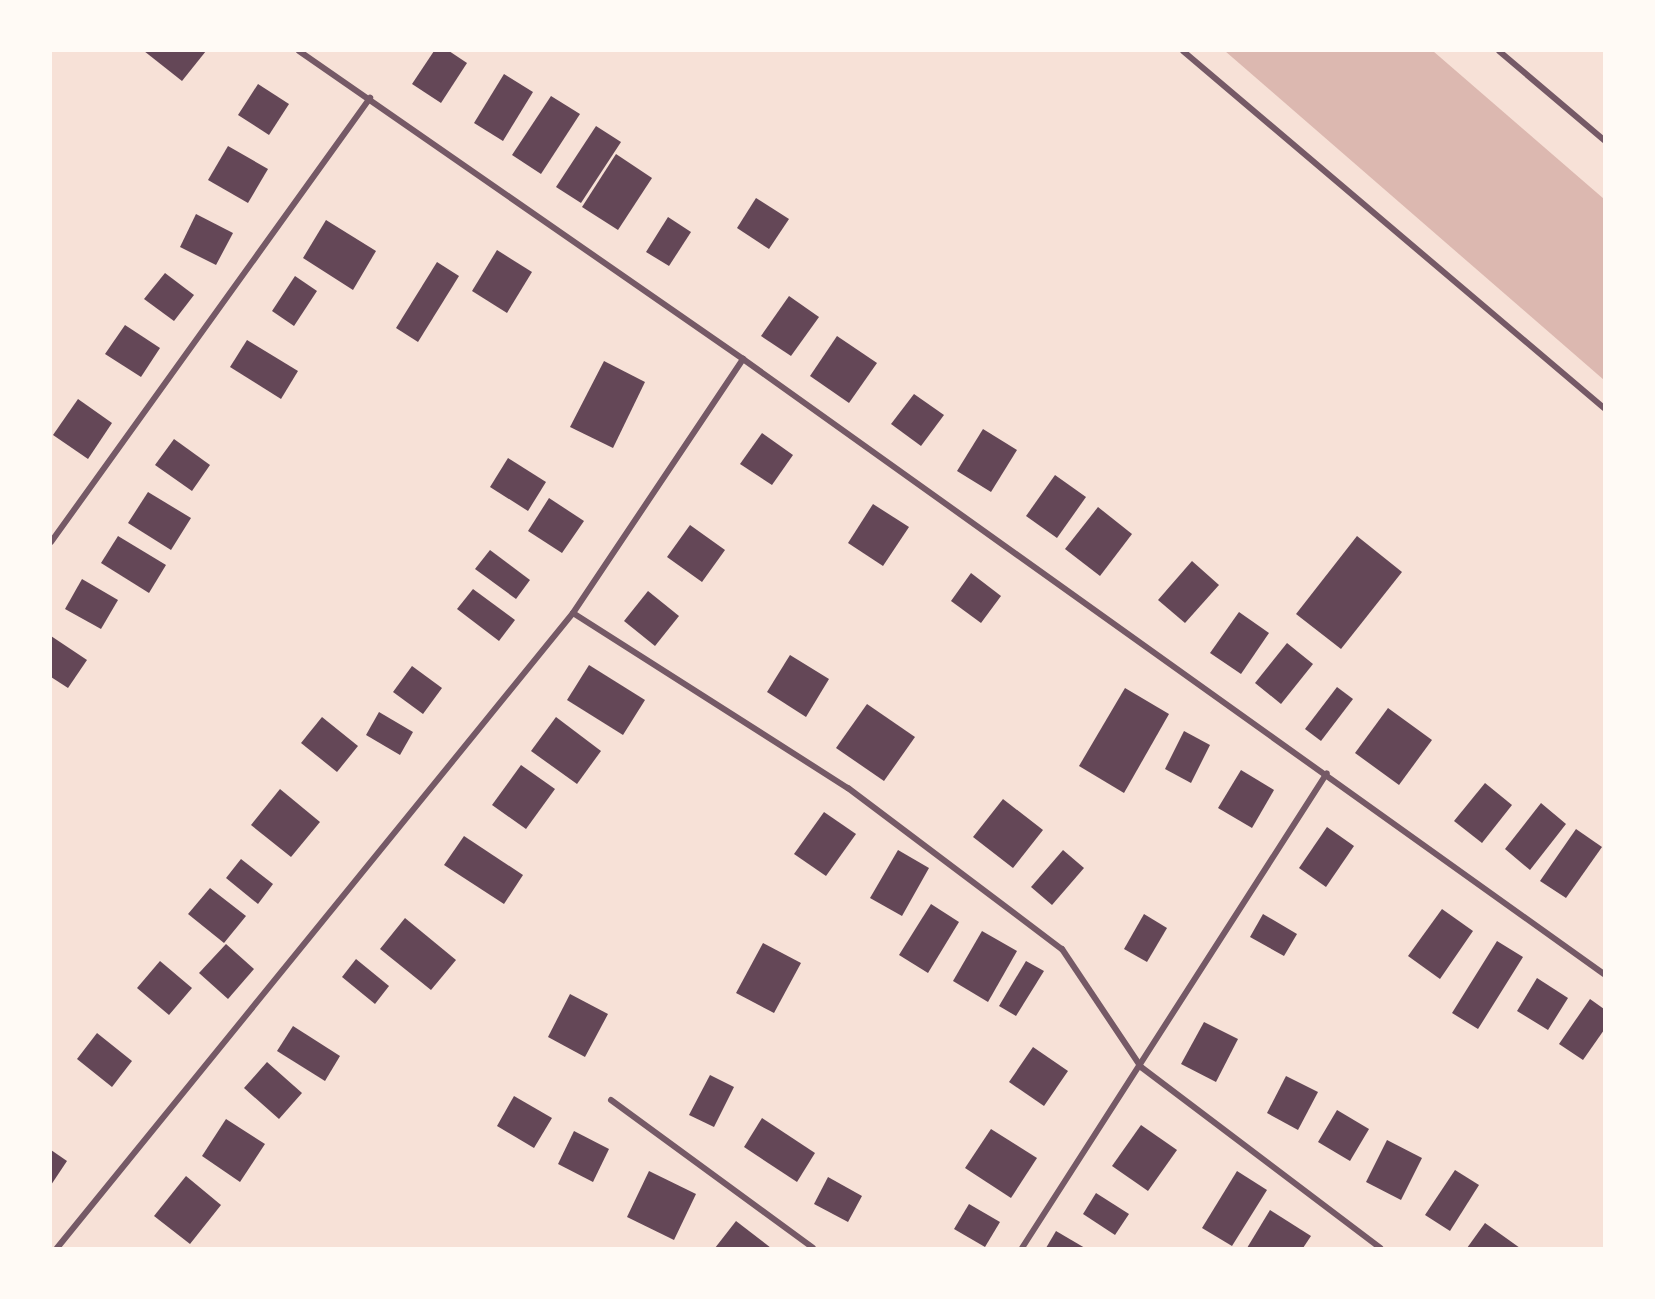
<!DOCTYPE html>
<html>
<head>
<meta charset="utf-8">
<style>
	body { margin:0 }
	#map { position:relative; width:1655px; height:1299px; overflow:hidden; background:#f7e1d7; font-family:"Noto Sans",sans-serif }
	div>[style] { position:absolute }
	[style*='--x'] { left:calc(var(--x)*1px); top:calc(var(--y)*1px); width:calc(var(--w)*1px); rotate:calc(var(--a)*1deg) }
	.water>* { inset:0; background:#dcb8b0 }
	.building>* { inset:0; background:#644757 }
	.minor>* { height:6px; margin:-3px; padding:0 3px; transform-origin:3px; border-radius:3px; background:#755966 }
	span { translate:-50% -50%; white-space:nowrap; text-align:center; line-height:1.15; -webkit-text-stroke:4.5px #fffaf5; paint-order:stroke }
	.frame { position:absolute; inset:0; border:52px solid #fffaf5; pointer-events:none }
</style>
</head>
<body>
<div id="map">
	<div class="water">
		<div style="clip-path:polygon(1225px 51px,1433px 51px,1604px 199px,1604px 380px)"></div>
	</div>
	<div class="building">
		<div style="clip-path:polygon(144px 51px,206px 51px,182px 81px)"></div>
		<div style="clip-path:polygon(434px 51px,449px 51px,467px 63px,441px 103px,412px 84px)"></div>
		<div style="clip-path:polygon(504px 74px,533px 92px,503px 141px,474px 123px)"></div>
		<div style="clip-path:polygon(258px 84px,289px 104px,269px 135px,238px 115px)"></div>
		<div style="clip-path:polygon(551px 96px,580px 114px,541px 174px,512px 155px)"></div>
		<div style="clip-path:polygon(596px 126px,621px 142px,581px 203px,556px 187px)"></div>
		<div style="clip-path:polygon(228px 146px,268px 169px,248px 203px,208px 180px)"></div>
		<div style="clip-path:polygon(616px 154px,652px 178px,618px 230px,582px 207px)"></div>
		<div style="clip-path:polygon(756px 198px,789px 219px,769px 249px,737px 228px)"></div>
		<div style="clip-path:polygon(196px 214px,233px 233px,216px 265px,180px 247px)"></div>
		<div style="clip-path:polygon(668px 217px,691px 232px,669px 266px,646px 252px)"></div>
		<div style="clip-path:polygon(326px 220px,376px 251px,353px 290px,303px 258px)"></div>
		<div style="clip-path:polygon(497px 250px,532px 272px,507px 313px,472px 291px)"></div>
		<div style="clip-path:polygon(437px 262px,459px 276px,418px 342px,396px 328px)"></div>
		<div style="clip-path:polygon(165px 273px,194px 295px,174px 321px,144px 299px)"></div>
		<div style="clip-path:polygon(295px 276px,317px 291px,294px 326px,272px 311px)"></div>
		<div style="clip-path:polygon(789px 296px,819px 317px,791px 356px,761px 336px)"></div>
		<div style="clip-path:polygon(125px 325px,160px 348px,141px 377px,105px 354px)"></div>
		<div style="clip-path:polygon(837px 336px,877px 363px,849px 403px,810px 376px)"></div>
		<div style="clip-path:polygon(247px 340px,298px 371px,281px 399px,230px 367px)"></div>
		<div style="clip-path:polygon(604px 361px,645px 382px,613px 448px,570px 427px)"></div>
		<div style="clip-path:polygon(914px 394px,944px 415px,921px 446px,891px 424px)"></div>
		<div style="clip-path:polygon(78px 399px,112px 423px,88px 459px,53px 435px)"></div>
		<div style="clip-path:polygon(983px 429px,1017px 450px,991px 492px,957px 471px)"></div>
		<div style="clip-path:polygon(762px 433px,793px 455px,772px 485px,740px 464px)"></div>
		<div style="clip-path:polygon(174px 439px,210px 465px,192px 491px,155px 465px)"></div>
		<div style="clip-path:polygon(508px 458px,546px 482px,528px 511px,490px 487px)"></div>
		<div style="clip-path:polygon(1055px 475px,1086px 497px,1057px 538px,1026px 516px)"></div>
		<div style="clip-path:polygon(148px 492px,191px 518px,171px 550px,128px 523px)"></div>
		<div style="clip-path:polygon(549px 498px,584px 521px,562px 553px,528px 531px)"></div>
		<div style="clip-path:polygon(873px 504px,909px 527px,883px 566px,848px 543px)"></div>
		<div style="clip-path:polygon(1098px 507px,1132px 534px,1100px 576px,1065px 549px)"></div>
		<div style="clip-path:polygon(690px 525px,725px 550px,702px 582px,667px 557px)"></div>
		<div style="clip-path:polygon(118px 536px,166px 565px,149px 593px,101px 563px)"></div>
		<div style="clip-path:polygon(1357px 536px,1402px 572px,1341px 649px,1296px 614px)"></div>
		<div style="clip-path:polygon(490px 550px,530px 580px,516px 599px,475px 569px)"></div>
		<div style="clip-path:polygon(1192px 561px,1219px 585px,1185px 623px,1158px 600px)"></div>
		<div style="clip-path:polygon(971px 573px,1001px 596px,981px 623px,951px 601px)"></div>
		<div style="clip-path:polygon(82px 579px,118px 600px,101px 629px,65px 609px)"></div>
		<div style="clip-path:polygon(473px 589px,515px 620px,499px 641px,457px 609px)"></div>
		<div style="clip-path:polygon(648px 591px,679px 616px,655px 646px,624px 621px)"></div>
		<div style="clip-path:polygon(1239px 612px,1269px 633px,1241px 674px,1210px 653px)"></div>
		<div style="clip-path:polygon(51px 636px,87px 660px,68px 688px,51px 677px)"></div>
		<div style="clip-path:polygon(1287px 643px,1313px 664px,1281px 704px,1255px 683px)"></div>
		<div style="clip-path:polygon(790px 655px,829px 679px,806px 717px,767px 692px)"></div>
		<div style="clip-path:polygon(589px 665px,645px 700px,623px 735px,567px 700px)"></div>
		<div style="clip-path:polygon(412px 666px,442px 688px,423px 714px,393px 692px)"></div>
		<div style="clip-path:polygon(1337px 687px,1353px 699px,1321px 741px,1305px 729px)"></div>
		<div style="clip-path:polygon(1125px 688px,1169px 714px,1124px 793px,1079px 766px)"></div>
		<div style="clip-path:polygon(867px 704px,915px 737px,884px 781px,836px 748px)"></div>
		<div style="clip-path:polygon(1388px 708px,1432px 740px,1399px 785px,1355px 753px)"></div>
		<div style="clip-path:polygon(379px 712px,413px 732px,400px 755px,366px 735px)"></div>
		<div style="clip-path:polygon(322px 717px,358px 746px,337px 772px,301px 743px)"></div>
		<div style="clip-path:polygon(556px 717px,601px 751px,577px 784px,531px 751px)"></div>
		<div style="clip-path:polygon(1184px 731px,1210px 745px,1191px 783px,1165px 769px)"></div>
		<div style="clip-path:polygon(521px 765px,555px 789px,526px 829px,492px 805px)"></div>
		<div style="clip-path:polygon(1241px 770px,1274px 790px,1252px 828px,1218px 808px)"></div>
		<div style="clip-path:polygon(1485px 783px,1512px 805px,1482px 843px,1454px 821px)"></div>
		<div style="clip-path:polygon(280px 789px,320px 822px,291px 857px,251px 825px)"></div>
		<div style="clip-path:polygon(1003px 799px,1043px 830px,1013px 868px,973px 837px)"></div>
		<div style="clip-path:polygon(1541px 803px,1566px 824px,1530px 870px,1505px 849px)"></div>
		<div style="clip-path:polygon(824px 812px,856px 834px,826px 876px,794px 854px)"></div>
		<div style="clip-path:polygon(1327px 827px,1354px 846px,1326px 887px,1299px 868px)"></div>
		<div style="clip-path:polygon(1576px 829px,1602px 847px,1566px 898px,1540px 881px)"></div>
		<div style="clip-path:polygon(464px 836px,523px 875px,504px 904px,444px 865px)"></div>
		<div style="clip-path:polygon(898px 850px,929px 868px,902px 916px,870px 898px)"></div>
		<div style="clip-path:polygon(1063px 850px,1084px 868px,1052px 905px,1031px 887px)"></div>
		<div style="clip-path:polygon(241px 859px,273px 884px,258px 904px,226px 878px)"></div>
		<div style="clip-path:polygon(210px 888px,246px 916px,224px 943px,188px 914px)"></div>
		<div style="clip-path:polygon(931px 904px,959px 922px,928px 973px,899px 955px)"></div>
		<div style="clip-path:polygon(1442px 909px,1473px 931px,1440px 979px,1408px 956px)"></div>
		<div style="clip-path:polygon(1144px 914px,1167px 928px,1147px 962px,1124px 949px)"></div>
		<div style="clip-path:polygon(1263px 914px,1297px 934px,1284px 956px,1250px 937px)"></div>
		<div style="clip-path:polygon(405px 918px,456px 960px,431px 990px,380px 949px)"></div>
		<div style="clip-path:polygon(982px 931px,1017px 951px,988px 1002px,953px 981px)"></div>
		<div style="clip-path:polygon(1497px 941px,1523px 957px,1478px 1029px,1452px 1013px)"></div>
		<div style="clip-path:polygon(763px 943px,801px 963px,774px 1013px,736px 993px)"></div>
		<div style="clip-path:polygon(226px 944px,254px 969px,228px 999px,199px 973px)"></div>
		<div style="clip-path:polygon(356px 959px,389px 986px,375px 1004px,342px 977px)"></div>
		<div style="clip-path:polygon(160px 961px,192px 988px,169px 1015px,137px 988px)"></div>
		<div style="clip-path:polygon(1026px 961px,1044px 971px,1016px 1016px,999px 1006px)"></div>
		<div style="clip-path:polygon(1537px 978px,1568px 998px,1548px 1030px,1517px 1011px)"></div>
		<div style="clip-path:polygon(570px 994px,608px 1014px,585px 1057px,548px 1037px)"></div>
		<div style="clip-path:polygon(1590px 999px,1604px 1009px,1604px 1030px,1583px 1060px,1559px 1044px)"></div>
		<div style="clip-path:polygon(1204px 1022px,1238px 1039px,1216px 1082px,1181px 1064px)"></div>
		<div style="clip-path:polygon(293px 1026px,340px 1056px,325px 1081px,277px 1051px)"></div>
		<div style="clip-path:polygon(97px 1033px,132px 1061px,112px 1087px,77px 1059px)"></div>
		<div style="clip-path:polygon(1033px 1047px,1068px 1071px,1044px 1106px,1009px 1082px)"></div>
		<div style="clip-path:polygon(267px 1062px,302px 1093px,279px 1119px,244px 1088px)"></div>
		<div style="clip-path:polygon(710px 1075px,734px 1087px,714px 1127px,689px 1115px)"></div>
		<div style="clip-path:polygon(1286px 1076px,1318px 1092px,1298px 1130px,1267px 1113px)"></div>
		<div style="clip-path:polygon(514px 1096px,552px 1118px,534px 1148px,497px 1126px)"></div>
		<div style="clip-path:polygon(1337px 1110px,1369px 1129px,1350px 1161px,1318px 1142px)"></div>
		<div style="clip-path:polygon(762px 1118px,815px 1153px,797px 1182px,744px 1147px)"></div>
		<div style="clip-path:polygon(226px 1119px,265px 1144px,240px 1182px,202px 1156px)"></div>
		<div style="clip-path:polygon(1141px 1125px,1177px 1150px,1148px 1191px,1112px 1166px)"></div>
		<div style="clip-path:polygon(991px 1129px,1037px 1158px,1011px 1198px,965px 1168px)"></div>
		<div style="clip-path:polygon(574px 1131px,609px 1149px,593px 1182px,558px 1164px)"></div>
		<div style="clip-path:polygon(1387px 1140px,1422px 1158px,1401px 1200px,1366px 1182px)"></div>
		<div style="clip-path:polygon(51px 1150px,67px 1161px,51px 1185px)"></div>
		<div style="clip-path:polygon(1455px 1170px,1479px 1185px,1450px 1231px,1425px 1215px)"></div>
		<div style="clip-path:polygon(649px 1171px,696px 1194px,674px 1240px,627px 1217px)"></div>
		<div style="clip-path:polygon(1237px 1171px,1267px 1190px,1232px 1246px,1202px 1228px)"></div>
		<div style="clip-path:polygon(186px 1176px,221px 1205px,190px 1244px,154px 1216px)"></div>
		<div style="clip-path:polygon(828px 1177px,862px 1196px,848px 1222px,814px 1204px)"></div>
		<div style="clip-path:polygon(1096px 1193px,1129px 1214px,1115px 1235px,1083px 1214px)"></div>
		<div style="clip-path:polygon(969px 1204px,1000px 1222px,985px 1247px,954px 1229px)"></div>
		<div style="clip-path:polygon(1270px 1210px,1311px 1236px,1303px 1248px,1247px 1248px)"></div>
		<div style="clip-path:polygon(736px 1221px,771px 1248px,715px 1248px)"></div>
		<div style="clip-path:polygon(1485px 1223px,1520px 1248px,1467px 1248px)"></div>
		<div style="clip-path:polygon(1056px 1231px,1085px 1248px,1046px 1248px)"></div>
	</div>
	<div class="minor">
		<div style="--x:299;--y:51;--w:540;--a:34.75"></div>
		<div style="--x:743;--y:359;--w:1058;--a:35.54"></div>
		<div style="--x:1183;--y:51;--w:552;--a:40.3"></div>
		<div style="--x:1499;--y:51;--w:138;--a:40.3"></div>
		<div style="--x:51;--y:542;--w:547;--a:-54.3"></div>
		<div style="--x:573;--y:613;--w:326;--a:32.5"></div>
		<div style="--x:848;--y:788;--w:268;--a:37"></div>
		<div style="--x:1062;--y:949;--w:142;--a:56.2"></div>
		<div style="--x:1141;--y:1067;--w:300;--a:37.1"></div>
		<div style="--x:611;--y:1100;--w:250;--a:36.2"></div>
		<div style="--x:57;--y:1248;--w:818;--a:-50.9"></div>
		<div style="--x:573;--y:613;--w:306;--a:-56.2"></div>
		<div style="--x:1022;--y:1248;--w:564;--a:-57.3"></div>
	</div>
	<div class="frame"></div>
</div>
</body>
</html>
